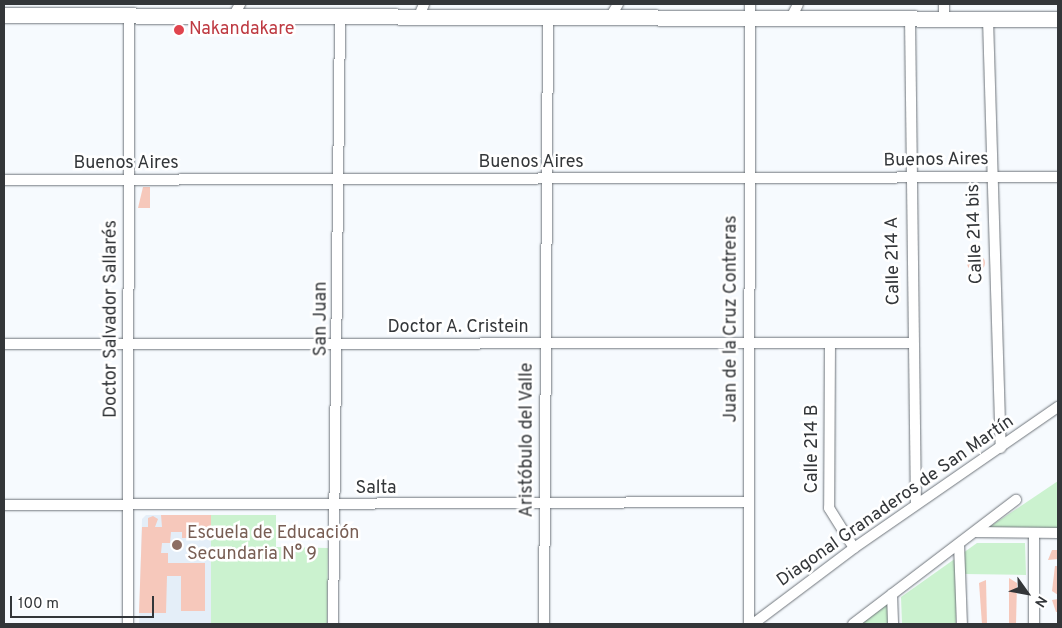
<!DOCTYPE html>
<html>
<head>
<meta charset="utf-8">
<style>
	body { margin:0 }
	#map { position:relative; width:1062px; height:628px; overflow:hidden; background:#f6fafe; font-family:Overpass,sans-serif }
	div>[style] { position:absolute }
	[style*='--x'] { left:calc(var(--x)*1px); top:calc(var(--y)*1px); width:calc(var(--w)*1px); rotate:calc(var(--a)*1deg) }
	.built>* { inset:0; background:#e4eef8 }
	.green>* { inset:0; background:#cbf2cf }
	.building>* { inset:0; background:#f6c8bb }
	.round { border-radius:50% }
	.roads { filter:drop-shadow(0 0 1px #6e747a) drop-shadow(0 0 1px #6e747a) }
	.street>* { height:10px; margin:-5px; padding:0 5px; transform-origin:5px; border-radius:5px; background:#fff }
	.secondary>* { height:15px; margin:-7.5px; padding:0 7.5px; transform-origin:7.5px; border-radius:7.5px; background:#fff }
	.dots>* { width:14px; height:14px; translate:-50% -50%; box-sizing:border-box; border:2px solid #fff; border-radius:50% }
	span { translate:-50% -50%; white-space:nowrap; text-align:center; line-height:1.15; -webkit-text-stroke:5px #fff; paint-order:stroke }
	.health-label { font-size:18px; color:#be3a42 }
	.left { translate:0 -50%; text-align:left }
	.street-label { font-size:18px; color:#333639 }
	.education-label { font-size:18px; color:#785e54 }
	.frame { position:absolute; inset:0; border:5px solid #333639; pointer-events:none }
	.north { position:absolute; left:1002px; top:568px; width:50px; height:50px; -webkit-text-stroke:4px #fff; paint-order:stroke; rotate:122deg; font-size:14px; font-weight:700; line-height:20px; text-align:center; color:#333639 }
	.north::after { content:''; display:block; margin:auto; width:18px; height:22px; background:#333639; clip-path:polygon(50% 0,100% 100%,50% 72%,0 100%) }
	.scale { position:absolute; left:10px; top:596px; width:144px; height:22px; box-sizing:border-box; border:2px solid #333639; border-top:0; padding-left:6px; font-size:15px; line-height:18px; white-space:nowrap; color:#333639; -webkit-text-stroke:4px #fff; paint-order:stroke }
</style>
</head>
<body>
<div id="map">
	<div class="built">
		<div style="clip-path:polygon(146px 515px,211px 515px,211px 624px,139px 623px,142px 519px)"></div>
	</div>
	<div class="green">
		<div style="clip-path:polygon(1058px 481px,1058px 529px,985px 530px)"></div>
		<div style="clip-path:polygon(211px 515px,276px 515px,276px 547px,328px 548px,327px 624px,211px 624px)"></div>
		<div style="clip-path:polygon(977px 543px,1025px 543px,1026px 575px,964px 574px,963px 553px)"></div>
		<div style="clip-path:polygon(956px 558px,956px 624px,902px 624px,901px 597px)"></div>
		<div style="clip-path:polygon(889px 603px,889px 624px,861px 624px)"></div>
	</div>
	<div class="building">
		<div style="clip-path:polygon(143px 187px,150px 187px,150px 208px,138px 208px)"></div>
		<div class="round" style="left:967px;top:254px;width:18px;height:18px"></div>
		<div style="clip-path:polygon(161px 515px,211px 515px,211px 538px,187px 533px,188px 538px,182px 538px,182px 532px,171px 532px,170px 543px,162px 543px,161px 553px,168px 553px,168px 563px,205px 563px,205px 611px,181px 611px,181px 576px,167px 576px,166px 613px,139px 613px,142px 527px,148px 527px,148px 518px,153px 516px,158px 519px,155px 527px,162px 527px)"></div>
		<div style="clip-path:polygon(1052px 550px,1058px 550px,1058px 559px,1048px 560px)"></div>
		<div style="clip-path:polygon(1055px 566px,1058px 566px,1058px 595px,1052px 591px)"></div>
		<div style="clip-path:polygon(1009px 578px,1017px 583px,1016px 624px,1009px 624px)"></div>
		<div style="clip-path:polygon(986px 580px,987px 624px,982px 624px,979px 583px)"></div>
		<div style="clip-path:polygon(1058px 599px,1058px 612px,1056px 612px,1052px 600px)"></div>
	</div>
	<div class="roads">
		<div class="street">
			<div style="--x:944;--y:4;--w:13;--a:90"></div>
			<div style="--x:612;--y:14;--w:12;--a:-59"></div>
			<div style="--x:234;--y:15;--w:13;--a:-61"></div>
			<div style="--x:419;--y:16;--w:13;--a:-67"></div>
			<div style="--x:792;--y:16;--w:13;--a:-63"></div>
			<div style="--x:910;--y:17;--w:487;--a:89.3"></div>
			<div style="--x:988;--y:19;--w:429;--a:88.3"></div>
			<div style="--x:4;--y:180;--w:1054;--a:-0.16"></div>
			<div style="--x:830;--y:343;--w:165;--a:90.3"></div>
			<div style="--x:829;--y:508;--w:47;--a:58"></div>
			<div style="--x:4;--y:344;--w:908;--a:-0.06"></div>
			<div style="--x:4;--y:505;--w:744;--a:-0.23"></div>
			<div style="--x:975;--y:532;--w:83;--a:0.7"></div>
			<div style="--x:1034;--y:533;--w:91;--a:90"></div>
			<div style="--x:959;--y:544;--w:80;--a:87.9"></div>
			<div style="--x:892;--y:594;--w:30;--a:88"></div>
			<div style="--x:128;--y:624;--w:610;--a:-89.91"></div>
			<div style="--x:333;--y:624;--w:610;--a:-89.34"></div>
			<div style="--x:544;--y:624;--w:609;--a:-89.62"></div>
			<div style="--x:749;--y:624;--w:620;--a:-89.91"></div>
			<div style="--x:753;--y:624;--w:126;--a:-37"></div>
			<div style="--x:854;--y:548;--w:248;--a:-34.7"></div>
			<div style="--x:853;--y:624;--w:205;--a:-37.3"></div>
		</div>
		<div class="secondary">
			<div style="--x:4;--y:15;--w:1054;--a:0.22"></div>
		</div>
	</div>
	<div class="dots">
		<div style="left:179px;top:30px;background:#e0444e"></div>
		<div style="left:177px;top:545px;background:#8d6e63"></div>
	</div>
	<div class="health-label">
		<span class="left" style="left:189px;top:30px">Nakandakare</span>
	</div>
	<div class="street-label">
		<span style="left:936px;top:161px;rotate:-1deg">Buenos Aires</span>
		<span style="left:531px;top:163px">Buenos Aires</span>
		<span style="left:126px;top:164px">Buenos Aires</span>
		<span style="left:976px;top:234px;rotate:-92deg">Calle 214 bis</span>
		<span style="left:894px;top:261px;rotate:-91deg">Calle 214 A</span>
		<span style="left:112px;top:319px;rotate:-90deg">Doctor Salvador Sallarés</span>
		<span style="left:322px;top:319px;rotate:-90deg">San Juan</span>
		<span style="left:732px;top:319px;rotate:-90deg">Juan de la Cruz Contreras</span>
		<span style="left:458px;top:328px">Doctor A. Cristein</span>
		<span style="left:528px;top:440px;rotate:-90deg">Aristóbulo del Valle</span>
		<span style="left:813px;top:449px;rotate:-90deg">Calle 214 B</span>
		<span style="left:376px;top:489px">Salta</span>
		<span style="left:896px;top:502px;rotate:-35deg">Diagonal Granaderos de San Martín</span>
	</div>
	<div class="education-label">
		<span class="left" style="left:187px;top:545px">Escuela de Educación<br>Secundaria N° 9</span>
	</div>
	<div class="frame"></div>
	<div class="north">N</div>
	<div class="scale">100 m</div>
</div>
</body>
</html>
